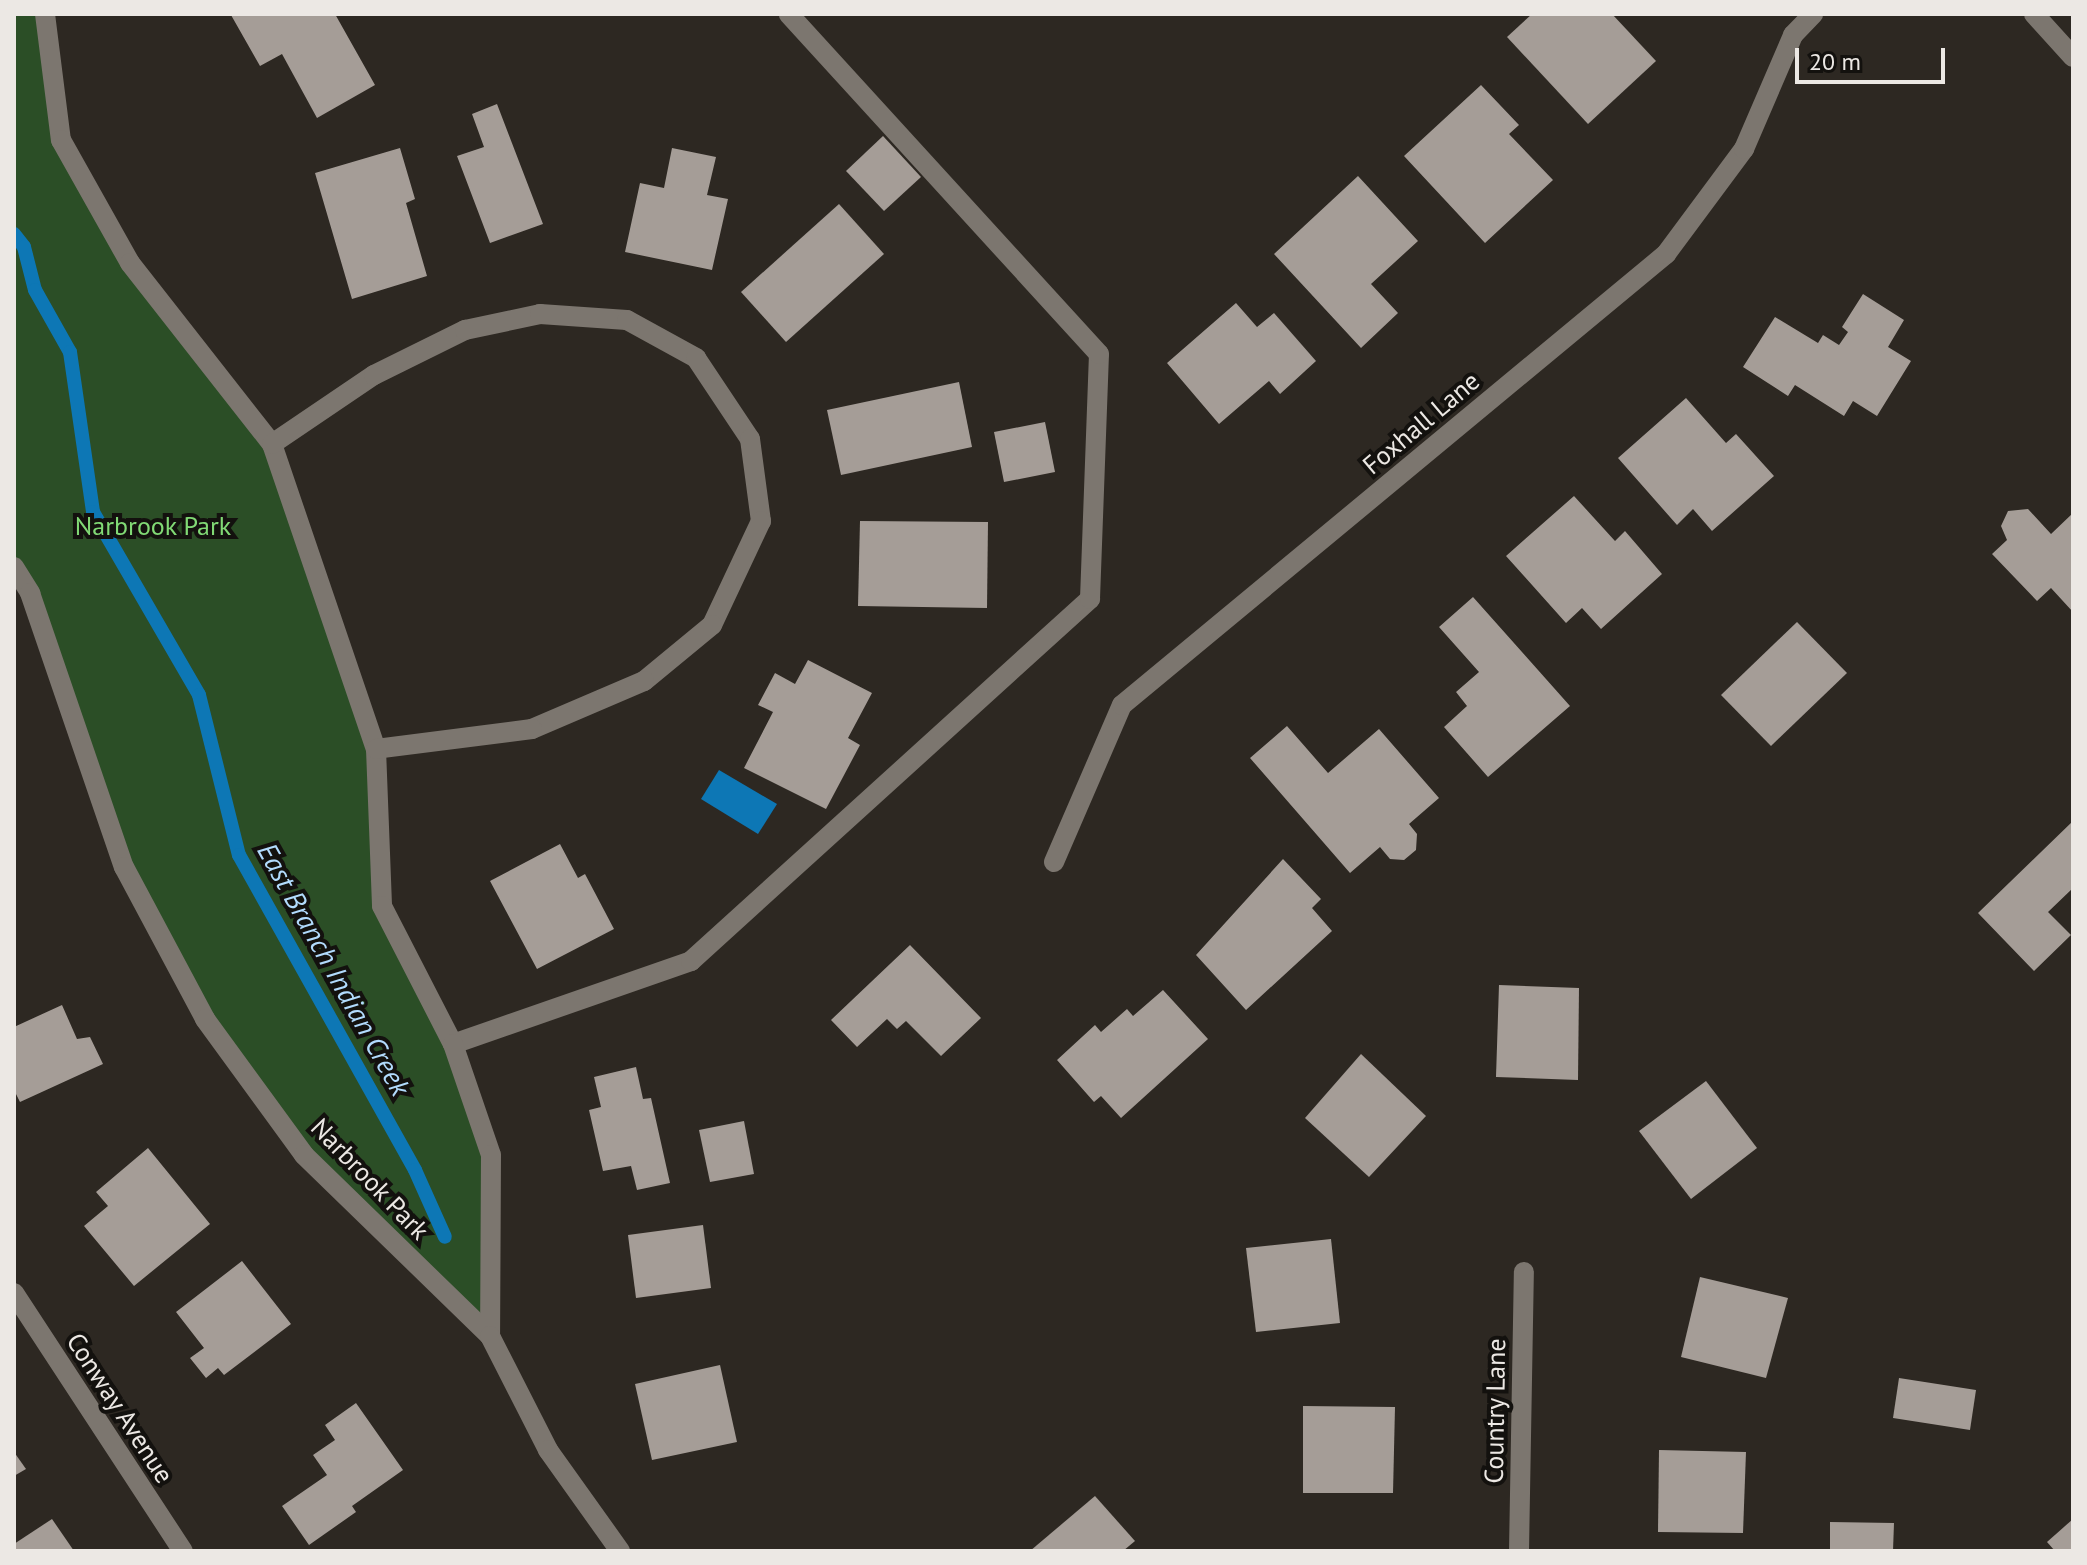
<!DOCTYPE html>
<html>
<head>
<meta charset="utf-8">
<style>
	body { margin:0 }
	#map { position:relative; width:2087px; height:1565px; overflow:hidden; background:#2d2822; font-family:"PT Sans",sans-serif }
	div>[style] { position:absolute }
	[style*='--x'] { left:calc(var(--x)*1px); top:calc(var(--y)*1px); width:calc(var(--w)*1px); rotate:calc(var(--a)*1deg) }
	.green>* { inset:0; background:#2b4e26 }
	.water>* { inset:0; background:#0d77b5 }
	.stream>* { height:14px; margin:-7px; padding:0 7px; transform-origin:7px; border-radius:7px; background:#0d77b5 }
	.building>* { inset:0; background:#a59d97 }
	.service>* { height:20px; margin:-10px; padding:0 10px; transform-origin:10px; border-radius:10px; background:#7c766f }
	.minor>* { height:20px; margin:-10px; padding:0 10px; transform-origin:10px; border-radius:10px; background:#7c766f }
	.tertiary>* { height:20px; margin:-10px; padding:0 10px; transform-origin:10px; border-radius:10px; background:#7c766f }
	span { translate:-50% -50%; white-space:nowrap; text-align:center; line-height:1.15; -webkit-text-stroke:8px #13110e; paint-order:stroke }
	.street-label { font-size:26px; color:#ece8e4 }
	.park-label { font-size:26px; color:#81d975 }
	.water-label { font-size:28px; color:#b2dbfd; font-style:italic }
	.frame { position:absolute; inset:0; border:16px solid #ece8e4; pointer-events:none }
	.scale { position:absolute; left:1795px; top:48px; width:150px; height:36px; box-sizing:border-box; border:4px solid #ece8e4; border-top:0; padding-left:10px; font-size:24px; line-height:28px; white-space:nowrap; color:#ece8e4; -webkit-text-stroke:6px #13110e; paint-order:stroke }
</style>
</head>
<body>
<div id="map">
	<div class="green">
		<div style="clip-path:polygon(14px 14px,45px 14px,61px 140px,126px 256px,272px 444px,376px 749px,382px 906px,491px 1155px,490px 1336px,304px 1155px,205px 1019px,124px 867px,14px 565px)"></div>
	</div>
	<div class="water">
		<div style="clip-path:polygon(719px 770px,777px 804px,758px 834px,701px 799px)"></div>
	</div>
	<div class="stream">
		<div style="--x:14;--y:234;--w:16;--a:52"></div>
		<div style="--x:24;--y:247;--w:44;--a:75.7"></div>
		<div style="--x:35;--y:290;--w:71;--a:60.6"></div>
		<div style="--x:70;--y:352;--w:162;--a:81.8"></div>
		<div style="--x:93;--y:512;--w:211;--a:59.9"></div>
		<div style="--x:199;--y:695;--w:165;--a:76"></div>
		<div style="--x:239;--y:855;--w:361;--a:60.8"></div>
		<div style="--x:415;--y:1170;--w:73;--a:65.9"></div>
	</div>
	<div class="building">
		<div style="clip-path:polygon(335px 14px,375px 85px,317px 118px,282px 54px,260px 66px,231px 15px)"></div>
		<div style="clip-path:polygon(1532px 14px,1612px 14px,1656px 61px,1588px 124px,1507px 37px)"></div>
		<div style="clip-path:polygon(1481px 85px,1519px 125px,1509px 134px,1553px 180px,1485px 243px,1404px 156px)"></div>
		<div style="clip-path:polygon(497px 104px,543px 224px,490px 243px,457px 156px,484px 147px,472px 114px)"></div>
		<div style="clip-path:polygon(883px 136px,921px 177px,884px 211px,846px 171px)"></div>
		<div style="clip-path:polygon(400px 148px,415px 199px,406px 203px,427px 276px,352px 299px,315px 173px)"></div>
		<div style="clip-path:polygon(672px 148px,716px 157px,707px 195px,728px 199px,712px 270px,625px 252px,640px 183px,664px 188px)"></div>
		<div style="clip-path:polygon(1358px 176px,1418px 241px,1371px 284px,1398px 313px,1361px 348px,1274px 254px)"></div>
		<div style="clip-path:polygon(839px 204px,884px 254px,786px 342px,741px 292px)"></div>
		<div style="clip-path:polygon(1863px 294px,1904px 320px,1888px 347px,1911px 361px,1877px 416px,1853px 401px,1844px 416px,1795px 385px,1788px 396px,1743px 367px,1775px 317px,1818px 343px,1823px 335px,1839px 345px,1848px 332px,1842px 327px)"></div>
		<div style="clip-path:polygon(1236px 303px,1257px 327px,1274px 313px,1316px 361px,1280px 394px,1269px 381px,1219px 424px,1167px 363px)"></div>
		<div style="clip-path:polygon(959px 382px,972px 447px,841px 475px,827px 410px)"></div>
		<div style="clip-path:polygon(1686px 398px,1726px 443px,1736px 434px,1774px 476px,1712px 531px,1693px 509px,1677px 525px,1618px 458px)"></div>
		<div style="clip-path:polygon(1045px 422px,1055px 472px,1004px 482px,994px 432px)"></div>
		<div style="clip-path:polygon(1574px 496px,1615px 541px,1625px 531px,1662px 574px,1601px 629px,1582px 608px,1566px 623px,1506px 556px)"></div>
		<div style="clip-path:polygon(2028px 509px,2051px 534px,2073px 513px,2073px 612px,2051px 588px,2037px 601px,1992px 554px,2007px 540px,2001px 526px,2008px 511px)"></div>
		<div style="clip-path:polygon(860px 521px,988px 522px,987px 608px,858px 606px)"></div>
		<div style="clip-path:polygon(1473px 597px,1570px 706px,1488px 777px,1444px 727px,1467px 706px,1456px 692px,1479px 672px,1439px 627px)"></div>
		<div style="clip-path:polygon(1797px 622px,1847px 673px,1771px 746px,1721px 695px)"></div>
		<div style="clip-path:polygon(808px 660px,872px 693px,848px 738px,860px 745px,826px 809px,744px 768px,773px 712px,758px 705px,775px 673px,795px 684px)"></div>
		<div style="clip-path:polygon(1287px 726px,1328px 773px,1379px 729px,1439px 798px,1409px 824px,1417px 834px,1416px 850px,1404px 860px,1390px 859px,1380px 847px,1350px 873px,1250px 758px)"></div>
		<div style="clip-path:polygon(2073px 821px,2073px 888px,2048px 912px,2071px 935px,2034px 971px,1978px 913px)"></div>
		<div style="clip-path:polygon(560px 844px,578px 878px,585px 874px,614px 929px,537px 969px,490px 881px)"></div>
		<div style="clip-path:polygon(1283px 859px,1321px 899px,1312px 908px,1332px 931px,1246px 1010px,1196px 955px)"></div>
		<div style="clip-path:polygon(910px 945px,981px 1018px,941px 1056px,906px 1021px,897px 1029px,887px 1019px,857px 1047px,831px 1020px)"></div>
		<div style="clip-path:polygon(1499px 985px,1579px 988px,1578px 1080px,1496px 1077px)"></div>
		<div style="clip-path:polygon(1163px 990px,1208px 1039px,1121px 1118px,1101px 1096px,1094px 1102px,1057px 1060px,1095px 1025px,1101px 1032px,1127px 1009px,1133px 1016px)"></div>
		<div style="clip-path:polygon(62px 1005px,77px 1039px,90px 1037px,103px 1064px,20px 1102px,14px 1090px,14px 1027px)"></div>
		<div style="clip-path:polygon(1361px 1054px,1426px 1116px,1369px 1177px,1305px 1118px)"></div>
		<div style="clip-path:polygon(636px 1067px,643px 1099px,651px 1098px,670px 1183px,637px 1190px,631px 1166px,603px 1171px,589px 1110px,601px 1107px,594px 1077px)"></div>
		<div style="clip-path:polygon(1706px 1081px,1757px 1148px,1691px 1199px,1639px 1131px)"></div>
		<div style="clip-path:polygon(744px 1121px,754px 1174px,710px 1182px,699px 1130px)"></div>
		<div style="clip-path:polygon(148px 1148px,210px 1224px,134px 1286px,84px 1226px,108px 1206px,96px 1192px)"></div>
		<div style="clip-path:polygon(703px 1225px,711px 1288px,636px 1298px,628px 1235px)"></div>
		<div style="clip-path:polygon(1331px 1239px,1340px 1323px,1256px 1332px,1246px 1248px)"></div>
		<div style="clip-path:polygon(242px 1261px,291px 1324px,224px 1375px,218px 1368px,206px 1378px,190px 1358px,204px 1348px,176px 1312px)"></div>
		<div style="clip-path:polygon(1700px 1277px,1788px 1298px,1766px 1378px,1681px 1357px)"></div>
		<div style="clip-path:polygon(720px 1365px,737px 1442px,652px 1460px,635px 1384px)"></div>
		<div style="clip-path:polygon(1899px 1378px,1976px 1390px,1970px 1430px,1893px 1418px)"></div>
		<div style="clip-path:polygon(356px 1403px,403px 1470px,352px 1506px,356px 1512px,309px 1545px,282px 1506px,327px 1475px,313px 1455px,335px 1440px,325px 1425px)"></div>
		<div style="clip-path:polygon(1303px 1406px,1395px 1407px,1393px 1493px,1303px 1493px)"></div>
		<div style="clip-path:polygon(1659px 1450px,1746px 1452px,1743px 1533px,1658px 1532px)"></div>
		<div style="clip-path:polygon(14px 1452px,26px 1469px,14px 1476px)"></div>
		<div style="clip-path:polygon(1095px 1496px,1135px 1541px,1123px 1551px,1030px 1551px)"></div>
		<div style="clip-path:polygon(52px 1519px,74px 1551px,14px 1551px,14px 1544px)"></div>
		<div style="clip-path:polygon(2073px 1519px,2073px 1551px,2055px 1551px,2047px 1542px)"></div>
		<div style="clip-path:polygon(1830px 1522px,1894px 1523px,1893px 1551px,1830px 1551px)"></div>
	</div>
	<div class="service">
		<div style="--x:453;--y:1044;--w:252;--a:-19.2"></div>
		<div style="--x:691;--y:961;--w:539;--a:-42.22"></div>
		<div style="--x:1090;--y:599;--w:245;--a:-87.9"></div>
		<div style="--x:1099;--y:354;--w:460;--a:-132.4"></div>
	</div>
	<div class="minor">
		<div style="--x:45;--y:14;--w:127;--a:82.8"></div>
		<div style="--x:61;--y:140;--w:141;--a:60.7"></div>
		<div style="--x:130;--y:263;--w:230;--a:51.9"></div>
		<div style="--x:272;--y:444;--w:322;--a:71.2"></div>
		<div style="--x:376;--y:749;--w:157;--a:87.8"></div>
		<div style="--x:382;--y:906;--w:155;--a:62.8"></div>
		<div style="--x:453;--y:1044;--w:117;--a:71.1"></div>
		<div style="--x:491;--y:1155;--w:181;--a:90.3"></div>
		<div style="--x:272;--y:444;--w:123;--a:-34.1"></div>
		<div style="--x:374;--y:375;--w:102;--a:-26.3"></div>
		<div style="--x:465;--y:330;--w:77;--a:-12"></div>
		<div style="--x:540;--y:314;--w:87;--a:3.9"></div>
		<div style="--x:627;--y:320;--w:79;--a:28.8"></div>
		<div style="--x:696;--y:358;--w:97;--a:56.3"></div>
		<div style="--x:750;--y:439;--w:83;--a:82.4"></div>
		<div style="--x:761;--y:521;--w:115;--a:115.2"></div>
		<div style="--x:712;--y:625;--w:88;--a:140.5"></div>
		<div style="--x:644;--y:681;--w:122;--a:156.8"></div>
		<div style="--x:532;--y:729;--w:157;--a:172.7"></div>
		<div style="--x:14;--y:567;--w:31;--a:58"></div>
		<div style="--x:30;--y:593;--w:290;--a:71.1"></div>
		<div style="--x:124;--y:867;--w:172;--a:61.9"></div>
		<div style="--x:205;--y:1019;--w:168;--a:53.9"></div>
		<div style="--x:304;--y:1155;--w:260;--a:44.2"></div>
		<div style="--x:490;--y:1336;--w:128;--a:63"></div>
		<div style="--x:548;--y:1450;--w:124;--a:54.5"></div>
		<div style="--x:1054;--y:862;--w:171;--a:-66.6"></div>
		<div style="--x:1122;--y:705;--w:707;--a:-39.66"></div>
		<div style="--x:1666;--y:254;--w:131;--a:-53.4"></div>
		<div style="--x:1744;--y:149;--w:124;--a:-66.7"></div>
		<div style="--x:1793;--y:35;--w:29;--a:-46"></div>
		<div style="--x:14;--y:1293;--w:308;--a:56.8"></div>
		<div style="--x:1519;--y:1551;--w:279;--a:-89"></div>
	</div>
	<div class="tertiary">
		<div style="--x:2034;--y:14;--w:58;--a:47.8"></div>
	</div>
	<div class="street-label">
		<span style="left:1421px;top:423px;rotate:-40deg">Foxhall Lane</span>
		<span style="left:370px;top:1179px;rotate:46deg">Narbrook Park</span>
		<span style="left:120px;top:1408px;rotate:57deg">Conway Avenue</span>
		<span style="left:1495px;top:1411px;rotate:-89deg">Country Lane</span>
	</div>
	<div class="park-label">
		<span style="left:153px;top:526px">Narbrook Park</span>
	</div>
	<div class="water-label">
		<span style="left:334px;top:969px;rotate:61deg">East Branch Indian Creek</span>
	</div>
	<div class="frame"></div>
	<div class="scale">20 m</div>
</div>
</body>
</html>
